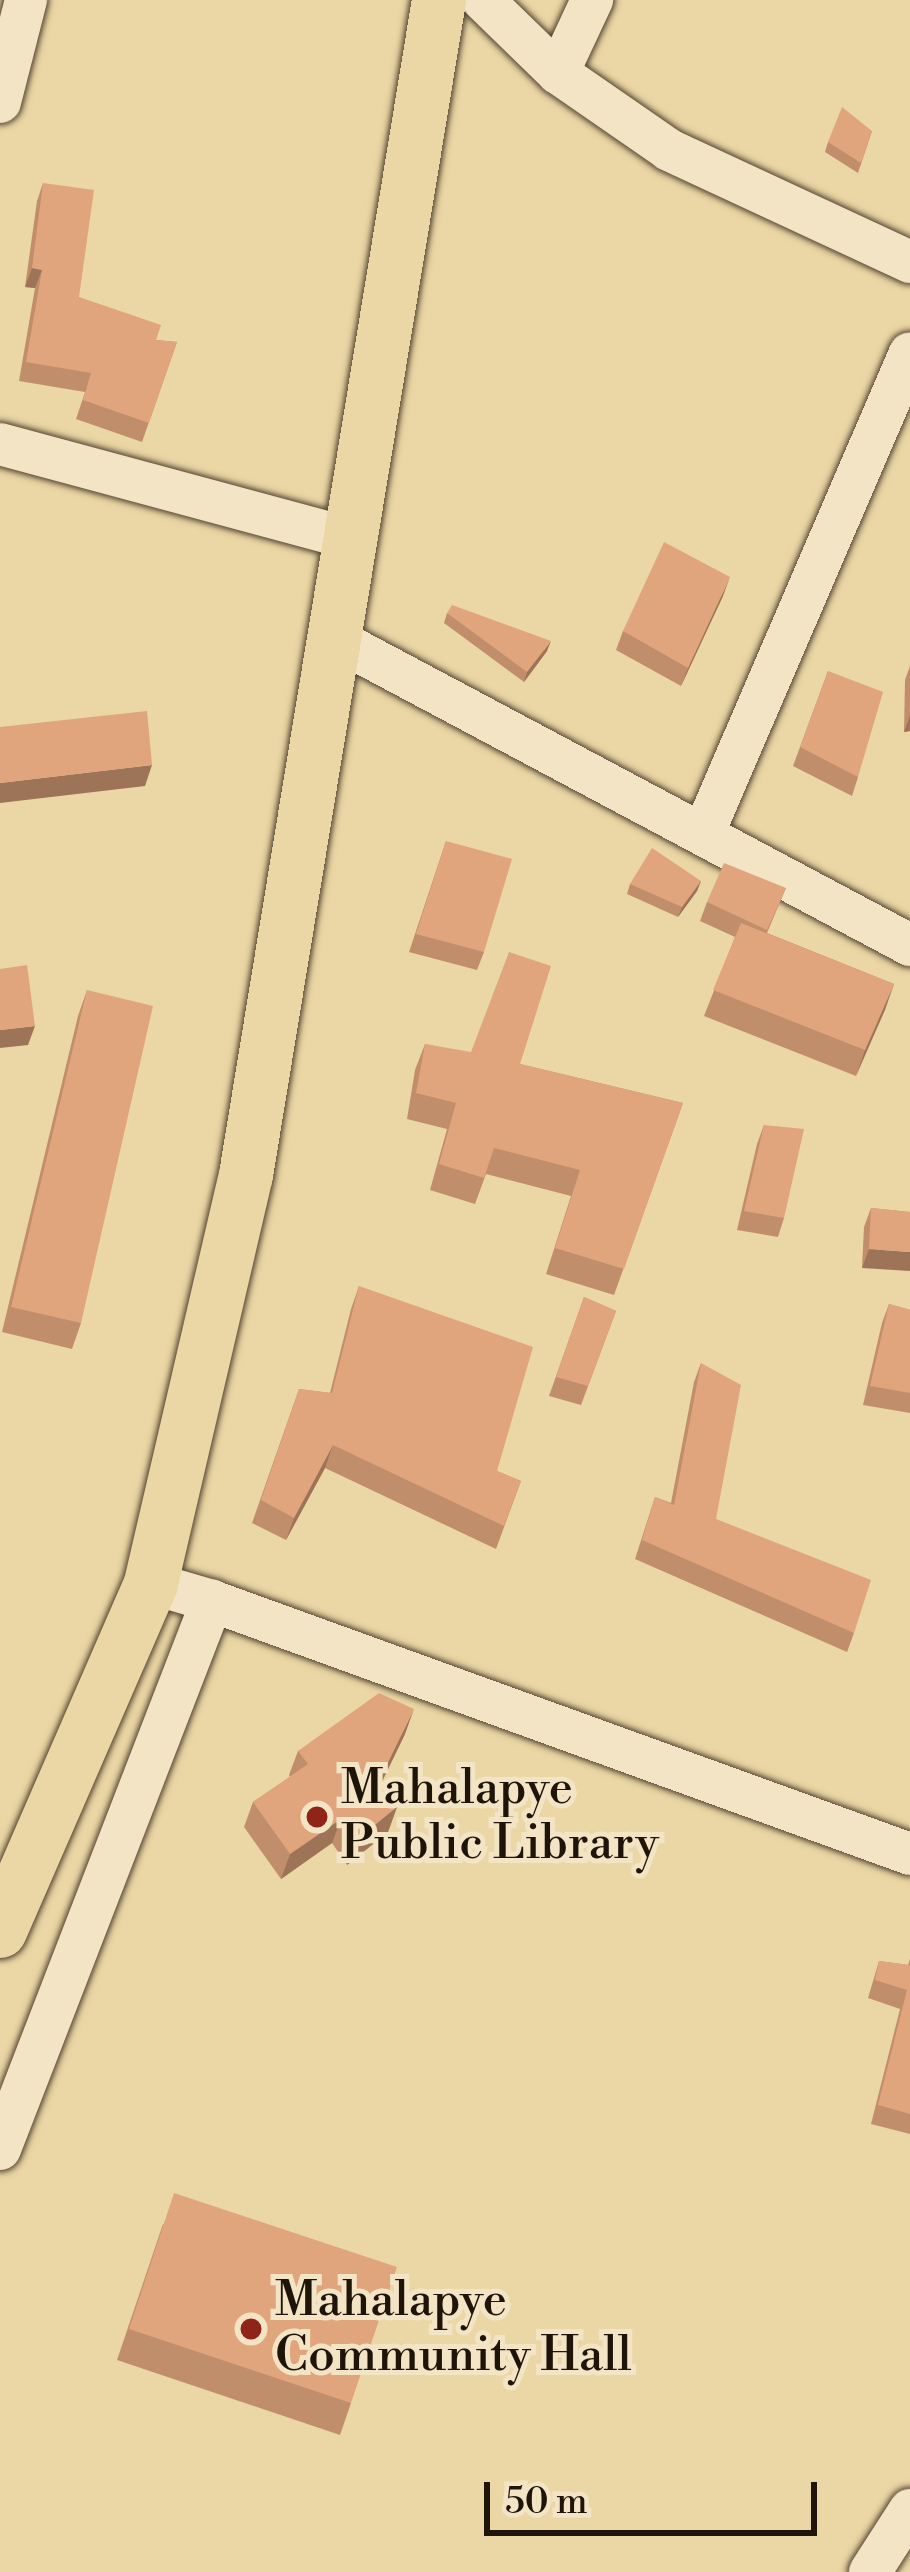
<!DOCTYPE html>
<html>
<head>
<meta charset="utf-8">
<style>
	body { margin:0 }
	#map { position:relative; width:910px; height:2572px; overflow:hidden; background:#ebd6a5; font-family:"Libre Bodoni",serif }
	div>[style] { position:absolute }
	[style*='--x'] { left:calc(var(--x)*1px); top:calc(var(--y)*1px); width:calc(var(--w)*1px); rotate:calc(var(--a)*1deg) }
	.roads { filter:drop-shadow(0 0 3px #524430) drop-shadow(0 0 3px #524430) }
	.minor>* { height:42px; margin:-21px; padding:0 21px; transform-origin:21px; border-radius:21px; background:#f2e4c4 }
	.major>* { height:54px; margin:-27px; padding:0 27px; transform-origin:27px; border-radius:27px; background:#ebd6a5 }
	.wall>* { inset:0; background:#c18e6c }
	.shaded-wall>* { inset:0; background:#9d7458 }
	.building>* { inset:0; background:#e0a57d }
	.dots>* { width:33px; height:33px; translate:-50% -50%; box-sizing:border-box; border:6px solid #f2e4c4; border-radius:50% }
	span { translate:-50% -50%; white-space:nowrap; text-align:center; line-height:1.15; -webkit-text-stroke:10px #f2e4c4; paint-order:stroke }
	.poi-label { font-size:48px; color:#1f1409 }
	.left { translate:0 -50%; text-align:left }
	.scale { position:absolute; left:484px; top:2482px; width:333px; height:54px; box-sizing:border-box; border:6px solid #1f1409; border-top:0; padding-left:15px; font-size:36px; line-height:42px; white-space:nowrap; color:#1f1409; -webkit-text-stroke:9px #f2e4c4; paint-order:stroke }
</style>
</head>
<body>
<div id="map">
	<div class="roads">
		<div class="minor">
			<div style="--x:483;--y:0;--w:105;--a:44.2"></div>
			<div style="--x:558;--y:73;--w:135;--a:34.7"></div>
			<div style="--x:669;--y:150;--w:266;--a:24.9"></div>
			<div style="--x:558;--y:73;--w:81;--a:-65"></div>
			<div style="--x:0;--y:102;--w:105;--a:-75.7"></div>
			<div style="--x:0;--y:444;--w:364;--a:15.1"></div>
			<div style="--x:339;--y:641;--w:647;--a:28.03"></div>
			<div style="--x:704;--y:832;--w:521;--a:-66.73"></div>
			<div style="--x:212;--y:1601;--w:742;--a:19.92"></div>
			<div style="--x:0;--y:2149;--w:588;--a:-68.85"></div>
			<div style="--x:212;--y:1601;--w:64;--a:-163.6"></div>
			<div style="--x:870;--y:2572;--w:74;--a:-57.2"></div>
		</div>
		<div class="major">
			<div style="--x:0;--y:1931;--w:379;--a:-66.5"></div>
			<div style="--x:151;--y:1583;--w:419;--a:-76.9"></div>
			<div style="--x:246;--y:1175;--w:1191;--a:-80.67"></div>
		</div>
	</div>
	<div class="wall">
		<div style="clip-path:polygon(872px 131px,858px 173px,825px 152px,828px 142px)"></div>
		<div style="clip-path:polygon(43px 183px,79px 297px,156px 340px,177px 342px,142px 442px,76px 419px,85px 392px,19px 381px,35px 288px,25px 287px,37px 201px)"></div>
		<div style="clip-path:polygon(723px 596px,681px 686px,616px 650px,623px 631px)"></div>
		<div style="clip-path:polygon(447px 613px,547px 651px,524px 682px,444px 623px)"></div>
		<div style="clip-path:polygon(910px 666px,910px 731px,904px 732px,905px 680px)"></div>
		<div style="clip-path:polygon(828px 671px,858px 777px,852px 796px,793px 766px)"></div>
		<div style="clip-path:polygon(446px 841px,484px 952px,477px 970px,409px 952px)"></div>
		<div style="clip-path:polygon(701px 881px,697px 891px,678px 917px,627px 894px,630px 884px)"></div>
		<div style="clip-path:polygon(786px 888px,767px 933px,894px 984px,856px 1076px,704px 1016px,735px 937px,700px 921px,707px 902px)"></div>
		<div style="clip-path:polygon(87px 990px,81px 1323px,72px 1349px,2px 1332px,78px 1016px)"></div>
		<div style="clip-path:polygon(425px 1044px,520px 1064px,683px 1103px,614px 1295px,546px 1274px,571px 1196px,486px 1174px,475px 1204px,430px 1190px,447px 1129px,407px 1119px,415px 1070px)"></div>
		<div style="clip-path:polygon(764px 1125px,784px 1218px,778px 1237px,737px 1230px,757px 1144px)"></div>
		<div style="clip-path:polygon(871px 1208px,910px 1212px,862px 1268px,864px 1227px)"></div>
		<div style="clip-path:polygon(359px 1286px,497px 1471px,521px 1481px,496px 1549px,325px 1468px,286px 1540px,252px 1523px,299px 1389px,330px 1393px,351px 1309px)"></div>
		<div style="clip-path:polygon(584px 1297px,616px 1311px,581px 1405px,549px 1396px)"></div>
		<div style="clip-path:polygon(889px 1304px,910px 1310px,910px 1413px,863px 1405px,882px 1323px)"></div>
		<div style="clip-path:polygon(701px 1363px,716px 1519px,854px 1633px,847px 1652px,635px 1559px,655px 1497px,671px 1503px,694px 1382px)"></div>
		<div style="clip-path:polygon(405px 1734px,380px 1786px,397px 1807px,388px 1832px,347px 1865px,332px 1843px,281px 1879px,244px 1827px,253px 1802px,290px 1777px,289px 1775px,298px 1751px)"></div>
		<div style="clip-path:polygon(910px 1959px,910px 2134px,871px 2124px,900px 2009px,868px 1998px,879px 1961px,908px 1965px)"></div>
		<div style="clip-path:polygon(163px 2224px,351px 2403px,340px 2435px,117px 2360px)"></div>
	</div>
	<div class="shaded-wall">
		<div style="clip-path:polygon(32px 268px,42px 270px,35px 288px,25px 287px)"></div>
		<div style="clip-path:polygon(730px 577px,723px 596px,681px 686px,688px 668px)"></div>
		<div style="clip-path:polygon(551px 641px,547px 651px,524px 682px,527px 672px)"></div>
		<div style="clip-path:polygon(910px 716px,910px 731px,904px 732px)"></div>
		<div style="clip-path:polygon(152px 765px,145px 786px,0 803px,0 783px)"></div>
		<div style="clip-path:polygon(701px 881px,697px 891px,678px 917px,682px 907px)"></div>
		<div style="clip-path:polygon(894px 984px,885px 1010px,856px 1076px,865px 1050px)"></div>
		<div style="clip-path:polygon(35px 1026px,28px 1045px,0 1048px,0 1030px)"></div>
		<div style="clip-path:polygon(869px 1249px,910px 1252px,910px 1271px,862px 1268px)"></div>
		<div style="clip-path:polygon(333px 1445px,325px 1468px,286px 1540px,294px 1518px)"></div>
		<div style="clip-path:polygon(414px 1709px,405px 1734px,369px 1808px,378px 1783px)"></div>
		<div style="clip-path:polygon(397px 1807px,388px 1832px,347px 1865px,356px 1840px)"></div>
		<div style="clip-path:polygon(341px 1819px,332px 1843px,281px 1879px,290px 1854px)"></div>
	</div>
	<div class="building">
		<div style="clip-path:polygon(842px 107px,872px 131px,861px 163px,828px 142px)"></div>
		<div style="clip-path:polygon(43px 183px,94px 190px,79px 297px,161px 325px,156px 340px,177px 342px,149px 423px,83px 400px,91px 373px,26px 362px,42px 270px,32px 268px)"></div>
		<div style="clip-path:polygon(664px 542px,730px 577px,688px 668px,623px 631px)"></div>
		<div style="clip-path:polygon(452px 605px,551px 641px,527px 672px,447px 613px)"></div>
		<div style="clip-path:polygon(828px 671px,883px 692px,858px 777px,800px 747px)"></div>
		<div style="clip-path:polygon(147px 711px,152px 765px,0 783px,0 727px)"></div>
		<div style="clip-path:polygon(446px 841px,512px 859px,484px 952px,416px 934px)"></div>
		<div style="clip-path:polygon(652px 848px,701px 881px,682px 907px,630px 884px)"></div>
		<div style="clip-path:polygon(724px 863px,786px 888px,767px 930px,707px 902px)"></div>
		<div style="clip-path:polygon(741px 923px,894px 984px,865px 1050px,713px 990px)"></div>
		<div style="clip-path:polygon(509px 952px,551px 966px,520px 1064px,683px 1103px,624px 1269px,555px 1248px,580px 1170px,494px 1148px,484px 1178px,439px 1164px,456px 1103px,416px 1093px,425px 1044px,471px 1052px)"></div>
		<div style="clip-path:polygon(27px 965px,35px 1026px,0 1030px,0 969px)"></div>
		<div style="clip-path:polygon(87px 990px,153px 1006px,81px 1323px,11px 1307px)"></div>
		<div style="clip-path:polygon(764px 1125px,804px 1129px,784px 1218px,744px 1211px)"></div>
		<div style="clip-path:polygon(871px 1208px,910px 1212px,910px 1252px,869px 1249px)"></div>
		<div style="clip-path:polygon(359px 1286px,533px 1347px,497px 1471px,521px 1481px,504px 1526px,333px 1445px,294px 1518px,261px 1500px,299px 1389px,332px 1393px)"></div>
		<div style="clip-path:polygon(584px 1297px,616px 1311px,588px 1386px,556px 1377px)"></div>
		<div style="clip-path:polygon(889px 1304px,910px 1310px,910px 1393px,870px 1386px)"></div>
		<div style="clip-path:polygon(701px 1363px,741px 1385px,716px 1519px,871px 1580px,854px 1633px,642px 1540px,655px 1497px,674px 1505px)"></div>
		<div style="clip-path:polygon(379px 1693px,414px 1709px,378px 1783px,397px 1807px,356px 1840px,341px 1819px,290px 1854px,253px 1802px,308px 1764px,298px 1751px)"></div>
		<div style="clip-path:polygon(879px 1961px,910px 1965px,910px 2114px,878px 2105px,907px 1990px,875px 1980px)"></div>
		<div style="clip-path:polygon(174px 2193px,397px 2267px,351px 2403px,129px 2329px)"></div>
	</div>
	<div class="dots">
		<div style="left:317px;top:1817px;background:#8f2418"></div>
		<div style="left:251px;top:2329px;background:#8f2418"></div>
	</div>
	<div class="poi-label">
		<span class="left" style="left:341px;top:1817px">Mahalapye<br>Public Library</span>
		<span class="left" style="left:275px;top:2329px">Mahalapye<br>Community Hall</span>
	</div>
	<div class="scale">50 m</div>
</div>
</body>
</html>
